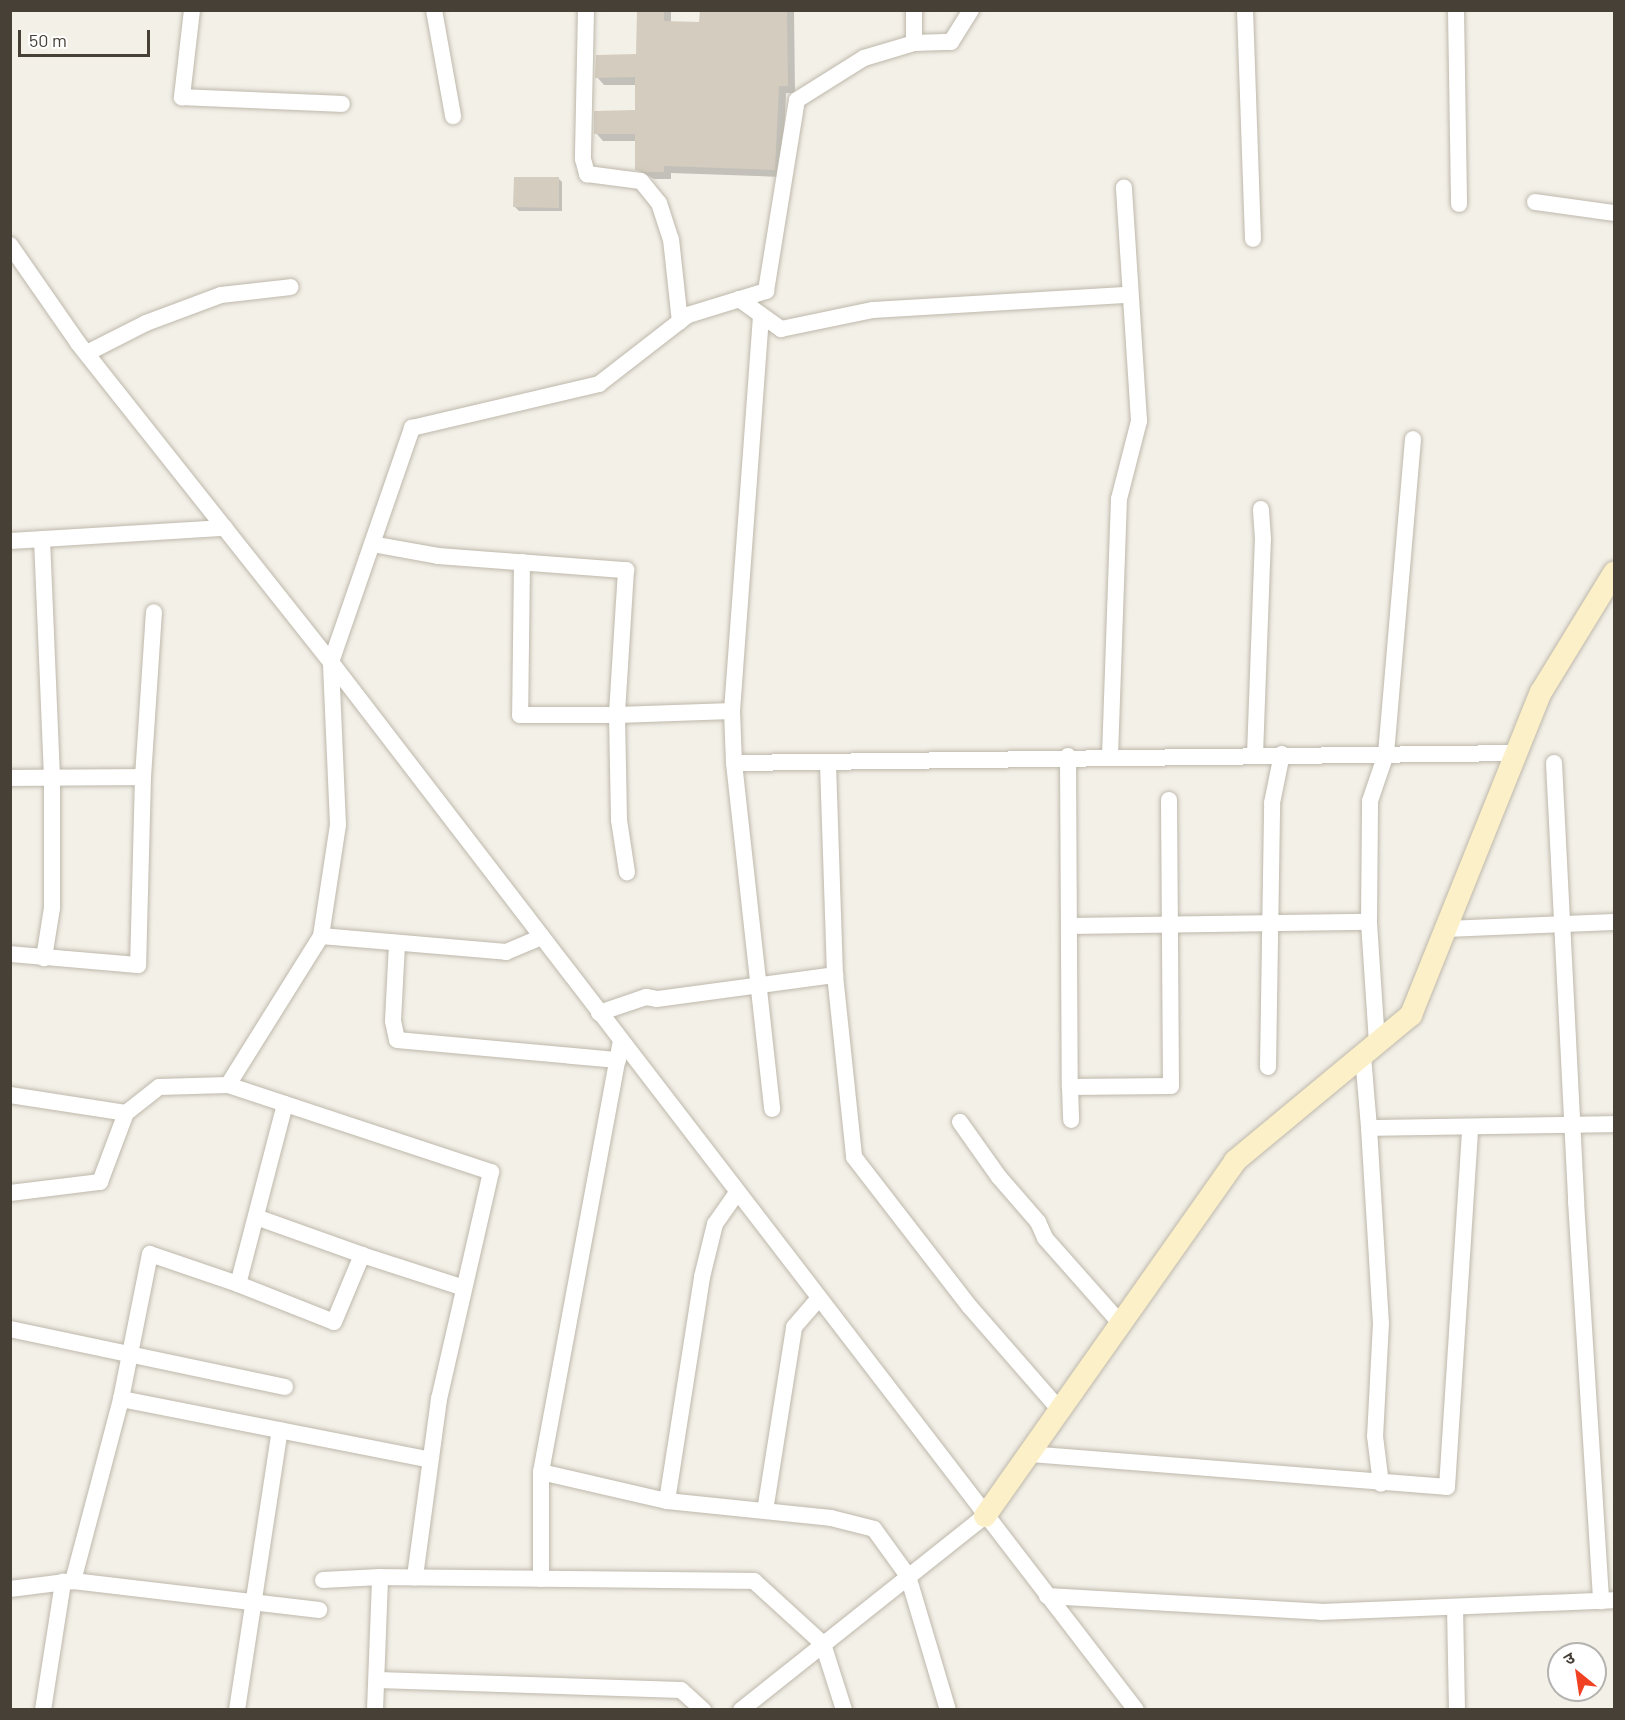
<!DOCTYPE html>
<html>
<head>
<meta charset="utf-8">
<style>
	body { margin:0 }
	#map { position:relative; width:1625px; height:1720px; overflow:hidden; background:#f3f0e8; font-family:Barlow,"Noto Sans Devanagari",sans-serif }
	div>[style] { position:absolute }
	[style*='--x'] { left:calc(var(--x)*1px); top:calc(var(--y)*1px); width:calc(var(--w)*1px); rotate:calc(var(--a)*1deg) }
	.shadow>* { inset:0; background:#0003 }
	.building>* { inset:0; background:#d4ccbe }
	.roads { filter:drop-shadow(0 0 2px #beb8ab) drop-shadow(0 0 2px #beb8ab) }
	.street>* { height:16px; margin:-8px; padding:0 8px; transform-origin:8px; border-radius:8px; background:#fff }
	.secondary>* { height:22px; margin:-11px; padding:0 11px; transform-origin:11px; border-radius:11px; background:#fcf0c9 }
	span { translate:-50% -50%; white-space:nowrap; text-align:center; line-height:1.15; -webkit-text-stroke:5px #fff; paint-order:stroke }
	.frame { position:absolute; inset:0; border:12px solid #464037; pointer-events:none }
	.north { position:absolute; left:1547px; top:1642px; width:60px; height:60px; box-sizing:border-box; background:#fff; border:2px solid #b5b3af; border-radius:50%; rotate:330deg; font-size:16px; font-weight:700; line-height:24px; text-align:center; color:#464037 }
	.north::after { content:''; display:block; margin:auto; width:21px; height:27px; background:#f04122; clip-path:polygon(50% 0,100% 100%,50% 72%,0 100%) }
	.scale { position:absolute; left:18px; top:30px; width:132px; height:27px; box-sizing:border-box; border:3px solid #464037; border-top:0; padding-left:8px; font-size:18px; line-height:21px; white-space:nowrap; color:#464037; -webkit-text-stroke:4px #fff; paint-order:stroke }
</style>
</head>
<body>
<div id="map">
	<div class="shadow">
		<div style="clip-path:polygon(638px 10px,671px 10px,671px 23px,701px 23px,701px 10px,794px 10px,795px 93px,786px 93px,782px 177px,671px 173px,671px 179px,654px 179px,636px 169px,636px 141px,603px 141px,596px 133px,636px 112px,636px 85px,604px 85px,597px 77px,638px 56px)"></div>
		<div style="clip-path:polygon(558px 178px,562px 182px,562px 211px,519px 211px,515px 207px)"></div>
	</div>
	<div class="building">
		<div style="clip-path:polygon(637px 10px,664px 10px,664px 21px,699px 22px,700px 10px,787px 10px,788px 86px,779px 86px,775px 170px,664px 166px,664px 172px,646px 172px,635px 170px,635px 134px,594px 134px,594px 111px,635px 110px,635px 77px,595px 78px,596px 55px,636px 54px)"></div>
		<div style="clip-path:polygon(514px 177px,559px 177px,559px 208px,513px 207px)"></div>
	</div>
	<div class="roads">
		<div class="street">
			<div style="--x:192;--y:10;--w:88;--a:96.6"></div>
			<div style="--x:182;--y:97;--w:160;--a:2.5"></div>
			<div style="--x:434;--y:10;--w:108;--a:79.8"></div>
			<div style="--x:586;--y:10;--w:149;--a:91.2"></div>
			<div style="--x:583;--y:159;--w:16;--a:75"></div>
			<div style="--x:587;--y:174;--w:54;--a:7.4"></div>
			<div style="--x:641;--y:181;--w:28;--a:51"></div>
			<div style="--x:659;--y:203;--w:38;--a:72"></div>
			<div style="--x:671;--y:239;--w:83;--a:83.8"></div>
			<div style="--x:914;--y:10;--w:33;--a:90"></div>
			<div style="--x:1245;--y:10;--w:229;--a:88"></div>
			<div style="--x:1456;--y:10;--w:194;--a:89.1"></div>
			<div style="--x:1535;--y:202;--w:80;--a:7.9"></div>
			<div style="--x:10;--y:245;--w:119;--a:55.2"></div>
			<div style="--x:78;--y:343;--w:407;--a:51.6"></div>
			<div style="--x:331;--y:662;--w:1321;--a:52.47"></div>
			<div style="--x:739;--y:299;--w:52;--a:35.5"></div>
			<div style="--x:781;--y:329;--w:94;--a:-11.7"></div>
			<div style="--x:873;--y:310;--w:256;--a:-3.4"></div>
			<div style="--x:87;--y:353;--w:66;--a:-27"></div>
			<div style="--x:146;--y:323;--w:80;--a:-20.5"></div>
			<div style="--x:221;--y:295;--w:70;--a:-6.5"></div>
			<div style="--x:42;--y:539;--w:238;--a:87.6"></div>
			<div style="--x:52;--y:777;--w:131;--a:90"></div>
			<div style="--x:52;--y:908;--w:51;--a:99.1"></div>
			<div style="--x:10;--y:541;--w:215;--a:-3.5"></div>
			<div style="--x:372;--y:544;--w:67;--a:10.3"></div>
			<div style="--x:438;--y:556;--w:189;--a:4.3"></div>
			<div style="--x:626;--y:570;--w:145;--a:93.6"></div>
			<div style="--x:617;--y:715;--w:115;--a:-2"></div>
			<div style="--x:732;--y:711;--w:52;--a:87.8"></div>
			<div style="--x:734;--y:763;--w:348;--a:83.7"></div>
			<div style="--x:522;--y:562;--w:153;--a:90.7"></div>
			<div style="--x:520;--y:715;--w:97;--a:0"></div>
			<div style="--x:617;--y:715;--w:105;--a:88.9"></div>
			<div style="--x:619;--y:820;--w:53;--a:81.3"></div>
			<div style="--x:732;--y:711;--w:397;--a:-85.8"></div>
			<div style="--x:1255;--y:755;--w:216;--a:-87.9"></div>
			<div style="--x:1263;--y:539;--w:30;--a:-94"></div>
			<div style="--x:1068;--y:756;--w:331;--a:89.7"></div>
			<div style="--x:1070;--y:1087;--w:101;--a:-0.6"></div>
			<div style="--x:1171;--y:1086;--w:286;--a:-90.4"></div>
			<div style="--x:1110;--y:756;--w:257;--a:-88"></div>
			<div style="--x:1119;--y:499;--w:81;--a:-75.6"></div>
			<div style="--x:1139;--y:421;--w:234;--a:-93.7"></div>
			<div style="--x:734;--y:763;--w:782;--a:-0.73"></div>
			<div style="--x:1554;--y:763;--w:439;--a:87.1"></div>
			<div style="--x:1576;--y:1201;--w:401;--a:86.4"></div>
			<div style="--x:143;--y:777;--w:165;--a:-86.2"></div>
			<div style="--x:10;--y:778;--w:133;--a:-0.4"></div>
			<div style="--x:143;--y:777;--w:188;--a:91.5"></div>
			<div style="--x:138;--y:965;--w:128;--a:-175.1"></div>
			<div style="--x:1069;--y:926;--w:300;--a:-0.8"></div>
			<div style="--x:1446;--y:929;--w:168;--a:-2.4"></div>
			<div style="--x:321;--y:936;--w:186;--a:4.9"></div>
			<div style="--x:506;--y:952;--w:39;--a:-23"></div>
			<div style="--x:397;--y:944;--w:77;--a:93"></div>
			<div style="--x:393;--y:1021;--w:19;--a:78"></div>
			<div style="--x:397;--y:1040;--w:222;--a:5.2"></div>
			<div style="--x:835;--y:975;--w:183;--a:84"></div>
			<div style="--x:854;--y:1157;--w:190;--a:52.3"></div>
			<div style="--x:970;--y:1307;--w:137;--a:48.9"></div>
			<div style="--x:599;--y:1013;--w:50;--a:-18.8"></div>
			<div style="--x:646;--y:997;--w:11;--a:10"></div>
			<div style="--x:657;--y:999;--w:180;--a:-7.7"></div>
			<div style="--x:835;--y:975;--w:213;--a:-91.9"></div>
			<div style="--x:1377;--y:1043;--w:121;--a:-93.8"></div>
			<div style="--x:1369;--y:922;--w:121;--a:-89.5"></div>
			<div style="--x:1370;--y:801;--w:50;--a:-71.2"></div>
			<div style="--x:1386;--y:754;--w:316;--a:-85.1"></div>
			<div style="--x:1363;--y:1056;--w:72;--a:85.2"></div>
			<div style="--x:1369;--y:1128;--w:245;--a:-0.9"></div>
			<div style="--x:1268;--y:1067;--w:264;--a:-89.1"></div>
			<div style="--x:1272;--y:803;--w:50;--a:-78.5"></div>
			<div style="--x:228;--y:1085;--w:277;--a:18.3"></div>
			<div style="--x:491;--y:1172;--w:233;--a:102.9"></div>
			<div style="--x:439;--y:1399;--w:180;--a:97.7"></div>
			<div style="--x:1070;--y:1087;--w:33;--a:88"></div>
			<div style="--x:10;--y:1095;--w:117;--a:8.8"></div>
			<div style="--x:285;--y:1104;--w:186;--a:104.6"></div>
			<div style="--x:238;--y:1284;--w:103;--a:21.6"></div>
			<div style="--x:334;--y:1322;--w:73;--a:-67.3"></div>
			<div style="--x:362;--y:1255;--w:107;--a:17.9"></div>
			<div style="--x:960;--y:1122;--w:67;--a:54.7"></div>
			<div style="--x:999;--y:1177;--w:60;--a:49.1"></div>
			<div style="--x:1038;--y:1222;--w:17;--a:66"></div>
			<div style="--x:1045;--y:1238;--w:115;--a:48.5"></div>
			<div style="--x:1369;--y:1128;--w:195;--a:86.5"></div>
			<div style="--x:1381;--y:1323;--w:113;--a:93"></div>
			<div style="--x:1375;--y:1436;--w:48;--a:82.9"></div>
			<div style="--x:10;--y:1193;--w:91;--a:-7"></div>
			<div style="--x:100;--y:1182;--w:74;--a:-69.4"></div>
			<div style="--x:126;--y:1113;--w:42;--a:-38.2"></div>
			<div style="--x:159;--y:1087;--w:69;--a:-1.7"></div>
			<div style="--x:228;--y:1085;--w:176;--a:-58"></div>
			<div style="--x:321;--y:936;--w:112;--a:-81.3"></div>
			<div style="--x:338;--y:825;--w:163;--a:-92.5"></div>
			<div style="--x:331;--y:662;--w:248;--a:-70.9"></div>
			<div style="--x:412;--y:428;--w:192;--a:-13.2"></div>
			<div style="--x:599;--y:384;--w:113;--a:-37.8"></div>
			<div style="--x:688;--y:315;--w:82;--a:-17.1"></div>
			<div style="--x:766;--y:291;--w:193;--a:-80.8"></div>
			<div style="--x:797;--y:100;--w:79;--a:-32.1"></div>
			<div style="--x:864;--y:58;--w:52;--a:-16.7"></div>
			<div style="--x:914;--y:43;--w:37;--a:-2"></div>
			<div style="--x:951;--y:42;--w:38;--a:-58"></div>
			<div style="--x:256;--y:1217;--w:113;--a:19.7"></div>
			<div style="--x:10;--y:1329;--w:281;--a:11.9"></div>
			<div style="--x:121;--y:1399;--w:313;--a:11.1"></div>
			<div style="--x:1029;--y:1454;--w:419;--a:4.5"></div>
			<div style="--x:1447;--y:1487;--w:360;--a:-86.3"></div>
			<div style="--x:541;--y:1472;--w:129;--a:13"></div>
			<div style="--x:667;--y:1501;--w:165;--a:5.9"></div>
			<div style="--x:831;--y:1518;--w:44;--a:14.3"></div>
			<div style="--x:874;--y:1529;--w:58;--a:54.1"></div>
			<div style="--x:908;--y:1576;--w:140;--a:73.4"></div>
			<div style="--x:667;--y:1501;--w:227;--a:-81.1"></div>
			<div style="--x:702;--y:1277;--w:55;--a:-76.2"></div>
			<div style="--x:715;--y:1224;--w:39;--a:-55"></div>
			<div style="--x:765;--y:1511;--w:186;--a:-81"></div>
			<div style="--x:794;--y:1327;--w:37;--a:-49"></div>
			<div style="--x:541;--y:1579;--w:107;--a:-90"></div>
			<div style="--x:541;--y:1472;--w:438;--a:-79.5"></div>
			<div style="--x:323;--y:1580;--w:57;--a:-3"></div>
			<div style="--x:73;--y:1581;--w:188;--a:-75.2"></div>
			<div style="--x:121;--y:1399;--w:148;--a:-78.7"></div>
			<div style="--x:150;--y:1254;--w:93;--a:18.8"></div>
			<div style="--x:10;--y:1589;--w:64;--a:-7.2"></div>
			<div style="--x:73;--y:1581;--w:248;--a:6.7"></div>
			<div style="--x:1047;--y:1596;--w:274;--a:3.3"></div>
			<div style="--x:1321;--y:1612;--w:293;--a:-2.3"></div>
			<div style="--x:1455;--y:1607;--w:103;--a:88.9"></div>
			<div style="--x:378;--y:1680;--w:303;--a:1.9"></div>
			<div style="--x:681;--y:1690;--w:30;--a:42"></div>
			<div style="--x:43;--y:1710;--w:130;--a:-81.1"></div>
			<div style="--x:237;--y:1710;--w:283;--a:-81.3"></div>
			<div style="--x:375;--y:1710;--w:133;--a:-87.8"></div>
			<div style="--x:380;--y:1577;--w:374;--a:0.6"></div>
			<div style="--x:754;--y:1581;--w:93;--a:42.4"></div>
			<div style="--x:823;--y:1644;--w:69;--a:72.3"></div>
			<div style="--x:741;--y:1710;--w:312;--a:-38.5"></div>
		</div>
		<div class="secondary">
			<div style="--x:985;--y:1516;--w:434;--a:-54.8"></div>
			<div style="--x:1235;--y:1161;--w:229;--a:-39.7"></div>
			<div style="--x:1411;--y:1015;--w:348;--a:-68.1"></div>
			<div style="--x:1541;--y:692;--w:140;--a:-58.5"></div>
		</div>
	</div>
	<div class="frame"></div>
	<div class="north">उ</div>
	<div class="scale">50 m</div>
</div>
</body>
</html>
